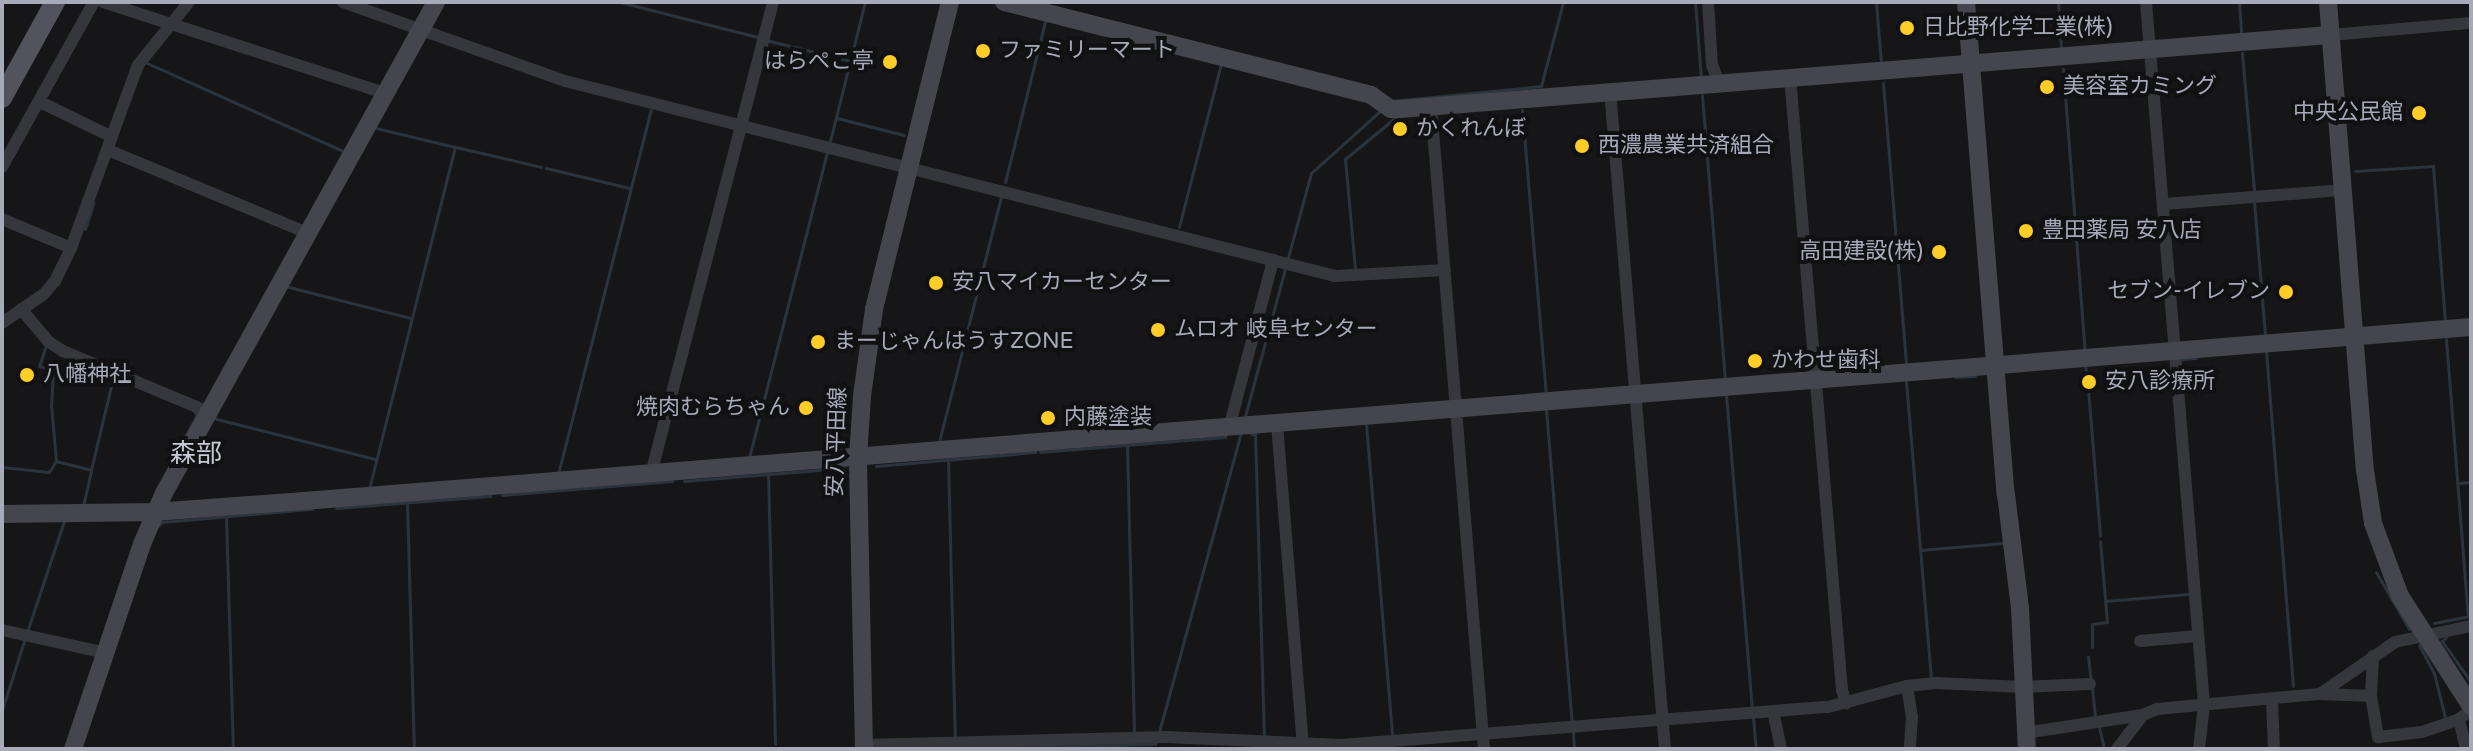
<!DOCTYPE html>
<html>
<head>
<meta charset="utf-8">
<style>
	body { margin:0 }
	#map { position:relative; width:2473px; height:751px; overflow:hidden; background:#161618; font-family:"Varela Round","Noto Sans JP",sans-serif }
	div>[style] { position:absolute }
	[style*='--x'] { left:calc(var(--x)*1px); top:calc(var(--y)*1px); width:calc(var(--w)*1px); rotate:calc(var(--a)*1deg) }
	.stream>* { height:3px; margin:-1.5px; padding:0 1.5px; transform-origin:1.5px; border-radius:1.5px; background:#2b333d }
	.street>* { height:12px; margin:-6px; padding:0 6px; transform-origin:6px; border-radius:6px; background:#36373d }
	.secondary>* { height:18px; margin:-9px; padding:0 9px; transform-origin:9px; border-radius:9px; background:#44454d }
	.primary>* { height:20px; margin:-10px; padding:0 10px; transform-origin:10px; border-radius:10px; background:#52535c }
	.dots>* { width:22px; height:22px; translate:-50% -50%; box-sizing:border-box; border:4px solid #111113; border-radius:50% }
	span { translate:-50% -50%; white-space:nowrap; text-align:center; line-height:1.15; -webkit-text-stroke:8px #111113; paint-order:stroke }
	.poi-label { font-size:22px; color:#a7aab9 }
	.left { translate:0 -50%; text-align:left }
	.right { translate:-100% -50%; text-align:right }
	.street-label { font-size:22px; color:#a7aab9 }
	.quarter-label { font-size:26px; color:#c8cad5 }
	.frame { position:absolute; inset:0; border:4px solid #a7aab9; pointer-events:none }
</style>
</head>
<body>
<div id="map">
	<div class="stream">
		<div style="--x:620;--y:2;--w:141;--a:14.3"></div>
		<div style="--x:1695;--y:2;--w:76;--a:85.5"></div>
		<div style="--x:1876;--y:2;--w:61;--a:85.3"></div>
		<div style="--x:2058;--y:2;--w:45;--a:86.2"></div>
		<div style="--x:2239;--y:2;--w:32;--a:86"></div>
		<div style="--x:766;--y:40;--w:87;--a:14"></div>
		<div style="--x:2242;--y:53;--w:139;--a:85"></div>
		<div style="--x:147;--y:63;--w:215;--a:24.2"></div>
		<div style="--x:2063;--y:69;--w:284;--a:85.6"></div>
		<div style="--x:1883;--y:83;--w:283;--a:85.3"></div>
		<div style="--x:1702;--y:95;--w:286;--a:85.4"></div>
		<div style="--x:1392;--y:101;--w:150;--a:-5.7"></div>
		<div style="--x:1541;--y:86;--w:87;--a:-75.3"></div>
		<div style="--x:1522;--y:110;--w:286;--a:85.2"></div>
		<div style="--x:837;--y:118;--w:69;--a:14.2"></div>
		<div style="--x:830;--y:141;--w:143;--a:-75.9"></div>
		<div style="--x:456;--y:147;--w:87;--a:13.2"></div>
		<div style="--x:546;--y:168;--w:86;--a:13.4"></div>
		<div style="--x:2355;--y:171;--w:78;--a:-3.7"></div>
		<div style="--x:2433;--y:166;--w:157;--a:85.6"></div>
		<div style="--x:1005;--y:182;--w:169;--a:-76"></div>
		<div style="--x:2254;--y:201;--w:135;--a:85.3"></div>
		<div style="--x:1179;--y:227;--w:169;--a:-75.6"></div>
		<div style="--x:85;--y:229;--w:28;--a:-72"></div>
		<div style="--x:1287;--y:261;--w:91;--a:-74.7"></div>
		<div style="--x:1311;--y:173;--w:93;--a:-41.9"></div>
		<div style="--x:1355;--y:269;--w:110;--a:-95.2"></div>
		<div style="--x:1345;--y:159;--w:66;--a:-39.5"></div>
		<div style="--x:285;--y:286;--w:130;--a:14.3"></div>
		<div style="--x:2446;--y:339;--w:278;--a:85.5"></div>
		<div style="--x:46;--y:345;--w:22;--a:108"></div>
		<div style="--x:39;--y:366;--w:15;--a:16"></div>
		<div style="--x:53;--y:370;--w:34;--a:93"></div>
		<div style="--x:51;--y:404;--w:57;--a:85"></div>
		<div style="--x:2266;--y:351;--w:336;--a:85.4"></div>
		<div style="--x:2181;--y:359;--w:15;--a:-4"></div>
		<div style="--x:2085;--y:365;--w:12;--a:81"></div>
		<div style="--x:1955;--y:377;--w:20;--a:-3"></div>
		<div style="--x:1906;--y:381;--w:297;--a:85.2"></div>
		<div style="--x:2088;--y:389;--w:147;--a:85.3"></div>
		<div style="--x:1726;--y:394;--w:314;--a:85.3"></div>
		<div style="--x:1546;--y:409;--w:314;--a:85.3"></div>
		<div style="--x:213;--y:418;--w:167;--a:14.2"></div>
		<div style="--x:1244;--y:420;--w:156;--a:-74.8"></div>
		<div style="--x:1366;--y:424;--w:312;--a:85.2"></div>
		<div style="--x:1251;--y:434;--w:4;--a:0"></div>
		<div style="--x:1255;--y:434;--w:303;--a:88.3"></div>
		<div style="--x:939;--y:442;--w:253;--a:-75.8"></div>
		<div style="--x:1127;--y:445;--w:290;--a:88.6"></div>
		<div style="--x:1040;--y:452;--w:186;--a:-4.6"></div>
		<div style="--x:176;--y:453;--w:43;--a:-61.1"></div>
		<div style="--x:197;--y:415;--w:5;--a:-127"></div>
		<div style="--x:749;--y:458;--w:316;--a:-75.7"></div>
		<div style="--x:948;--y:459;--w:279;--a:88.6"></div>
		<div style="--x:876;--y:466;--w:160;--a:-5"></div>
		<div style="--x:2;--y:467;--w:47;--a:6.1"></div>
		<div style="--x:49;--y:472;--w:13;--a:-58"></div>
		<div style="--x:56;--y:461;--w:36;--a:14"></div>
		<div style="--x:91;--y:470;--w:95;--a:-76.6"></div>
		<div style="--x:558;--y:474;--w:376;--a:-75.7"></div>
		<div style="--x:768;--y:474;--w:270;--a:88.5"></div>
		<div style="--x:684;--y:481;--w:160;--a:-4.7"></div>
		<div style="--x:2457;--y:483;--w:14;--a:-4"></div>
		<div style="--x:369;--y:489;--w:353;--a:-75.9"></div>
		<div style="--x:455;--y:147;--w:81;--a:-166.5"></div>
		<div style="--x:502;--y:495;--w:171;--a:-4.7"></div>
		<div style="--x:407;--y:502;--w:247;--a:88.4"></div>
		<div style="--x:83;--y:506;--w:36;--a:-77"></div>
		<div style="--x:336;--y:508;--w:155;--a:-4.4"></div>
		<div style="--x:226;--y:517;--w:232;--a:88.3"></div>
		<div style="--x:158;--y:526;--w:6;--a:-45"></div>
		<div style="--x:162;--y:522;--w:151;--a:-5"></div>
		<div style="--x:1920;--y:550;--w:84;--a:-4.8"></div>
		<div style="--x:2376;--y:572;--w:66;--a:59.9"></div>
		<div style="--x:2105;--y:601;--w:84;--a:-4.8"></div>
		<div style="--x:2434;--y:623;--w:38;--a:-11"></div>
		<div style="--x:27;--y:632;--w:117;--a:-71.6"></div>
		<div style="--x:2446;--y:637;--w:6;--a:135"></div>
		<div style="--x:2442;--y:641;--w:50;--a:54.7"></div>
		<div style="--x:2419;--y:645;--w:32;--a:62"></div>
		<div style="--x:2434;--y:673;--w:49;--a:76"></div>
		<div style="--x:2092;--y:647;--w:23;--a:-90"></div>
		<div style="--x:2092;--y:624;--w:15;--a:-8"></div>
		<div style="--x:2107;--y:622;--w:81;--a:-94.9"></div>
		<div style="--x:2088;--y:657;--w:24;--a:83"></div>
		<div style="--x:2092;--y:688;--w:28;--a:84"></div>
		<div style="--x:2;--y:710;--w:76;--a:-72.3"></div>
		<div style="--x:1753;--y:717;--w:32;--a:85"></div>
		<div style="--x:2099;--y:727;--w:23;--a:77"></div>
		<div style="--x:1159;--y:732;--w:308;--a:-74.7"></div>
		<div style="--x:1573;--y:732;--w:17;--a:87"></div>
		<div style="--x:968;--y:749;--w:187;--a:-1.5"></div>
		<div style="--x:1155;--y:744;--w:5;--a:-68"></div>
	</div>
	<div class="street">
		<div style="--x:103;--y:2;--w:295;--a:17.9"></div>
		<div style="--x:343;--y:2;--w:236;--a:19.6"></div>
		<div style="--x:565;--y:81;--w:794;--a:14.21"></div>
		<div style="--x:1335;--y:276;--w:110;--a:-3.1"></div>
		<div style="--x:1708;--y:2;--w:63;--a:86.4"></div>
		<div style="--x:1712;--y:65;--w:18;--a:68"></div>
		<div style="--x:2146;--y:2;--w:705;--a:85.28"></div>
		<div style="--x:2204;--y:705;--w:44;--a:96.5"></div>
		<div style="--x:2330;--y:35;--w:142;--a:-4.9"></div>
		<div style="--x:1790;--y:77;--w:615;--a:85.15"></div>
		<div style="--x:1842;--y:690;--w:14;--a:73"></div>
		<div style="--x:1610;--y:90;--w:661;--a:85.23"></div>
		<div style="--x:40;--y:102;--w:80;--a:25.9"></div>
		<div style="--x:1431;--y:106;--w:645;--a:85.29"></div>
		<div style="--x:108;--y:150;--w:216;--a:22.6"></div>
		<div style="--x:2;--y:167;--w:189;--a:-60.9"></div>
		<div style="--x:2164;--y:204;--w:180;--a:-4.5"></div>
		<div style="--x:2;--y:219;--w:75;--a:22.8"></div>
		<div style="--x:21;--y:309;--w:43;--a:49.7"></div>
		<div style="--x:49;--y:342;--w:17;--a:33"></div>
		<div style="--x:63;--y:351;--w:158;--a:22.7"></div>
		<div style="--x:2;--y:323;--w:51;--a:-34.6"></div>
		<div style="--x:44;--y:294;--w:17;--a:-50"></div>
		<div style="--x:55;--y:281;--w:37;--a:-64"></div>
		<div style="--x:71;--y:248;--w:195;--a:-69.9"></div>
		<div style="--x:138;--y:65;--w:81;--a:-51"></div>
		<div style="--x:1277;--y:424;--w:326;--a:85.4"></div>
		<div style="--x:1229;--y:428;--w:174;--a:-75.3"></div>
		<div style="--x:651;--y:474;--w:488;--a:-75.5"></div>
		<div style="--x:2;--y:630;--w:107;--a:12.5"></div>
		<div style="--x:2140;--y:641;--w:58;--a:-4.9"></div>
		<div style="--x:2373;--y:656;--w:40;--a:92.9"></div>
		<div style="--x:2371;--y:696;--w:42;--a:80.3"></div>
		<div style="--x:2378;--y:737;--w:44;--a:-6.5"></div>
		<div style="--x:2422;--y:732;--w:39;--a:-19"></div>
		<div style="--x:2459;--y:719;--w:15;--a:-37"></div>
		<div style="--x:1907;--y:686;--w:31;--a:81"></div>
		<div style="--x:1912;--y:717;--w:32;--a:94"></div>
		<div style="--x:2320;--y:694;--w:51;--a:2.2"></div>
		<div style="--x:2272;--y:700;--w:49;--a:87.7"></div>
		<div style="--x:1773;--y:711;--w:39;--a:78"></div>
		<div style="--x:2459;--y:719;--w:31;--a:77"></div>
		<div style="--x:2025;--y:733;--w:119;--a:-8.7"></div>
		<div style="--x:864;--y:745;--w:302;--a:-1.5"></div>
		<div style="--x:1166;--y:737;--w:175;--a:2.6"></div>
		<div style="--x:1341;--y:745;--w:488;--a:-4.5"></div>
		<div style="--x:1828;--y:707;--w:82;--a:-14.9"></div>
		<div style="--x:1907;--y:686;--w:29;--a:-6"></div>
		<div style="--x:1936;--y:683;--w:87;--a:2.6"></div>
		<div style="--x:2023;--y:687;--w:67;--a:-2.6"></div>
		<div style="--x:2117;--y:749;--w:43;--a:-52.6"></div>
		<div style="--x:2143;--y:715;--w:15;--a:-23"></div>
		<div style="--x:2157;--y:709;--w:164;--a:-5.3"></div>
		<div style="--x:2320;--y:694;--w:91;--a:-34.7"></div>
		<div style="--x:2395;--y:642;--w:78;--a:-11.9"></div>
	</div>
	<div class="secondary">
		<div style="--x:1004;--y:2;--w:379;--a:14.2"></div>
		<div style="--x:1371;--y:95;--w:24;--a:35"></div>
		<div style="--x:1391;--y:109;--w:9;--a:0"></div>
		<div style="--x:1400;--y:109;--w:933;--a:-4.55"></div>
		<div style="--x:1966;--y:2;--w:494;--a:85.4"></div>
		<div style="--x:2006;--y:494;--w:115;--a:83"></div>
		<div style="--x:2020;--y:608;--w:141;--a:87.2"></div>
		<div style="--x:2328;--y:2;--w:469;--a:85.5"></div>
		<div style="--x:2365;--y:470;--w:54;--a:81.4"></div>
		<div style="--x:2373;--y:523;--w:78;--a:69.7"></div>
		<div style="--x:2400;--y:596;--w:131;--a:57.2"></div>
		<div style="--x:2;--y:514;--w:152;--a:-0.8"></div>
		<div style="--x:154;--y:512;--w:163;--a:-4.2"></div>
		<div style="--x:317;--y:500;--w:2161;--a:-4.59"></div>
		<div style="--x:73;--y:749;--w:216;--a:-71.4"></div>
		<div style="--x:142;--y:544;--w:56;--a:-66.7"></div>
		<div style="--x:164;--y:493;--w:561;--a:-61.01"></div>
		<div style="--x:864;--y:749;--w:292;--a:-91.2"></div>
		<div style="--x:858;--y:457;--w:61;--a:-86.2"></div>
		<div style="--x:862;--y:396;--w:88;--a:-82.1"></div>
		<div style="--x:874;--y:309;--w:316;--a:-76.1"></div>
	</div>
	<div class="primary">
		<div style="--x:2;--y:98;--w:110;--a:-61.1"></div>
	</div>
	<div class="dots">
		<div style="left:1907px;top:28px;background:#ffcd27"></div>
		<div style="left:983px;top:51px;background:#ffcd27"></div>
		<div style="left:890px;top:62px;background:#ffcd27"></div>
		<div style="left:2047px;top:87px;background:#ffcd27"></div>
		<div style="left:2419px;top:113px;background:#ffcd27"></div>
		<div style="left:1400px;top:129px;background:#ffcd27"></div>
		<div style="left:1582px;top:146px;background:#ffcd27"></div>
		<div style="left:2026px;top:231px;background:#ffcd27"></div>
		<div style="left:1939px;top:252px;background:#ffcd27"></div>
		<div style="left:936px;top:283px;background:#ffcd27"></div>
		<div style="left:2286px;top:292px;background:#ffcd27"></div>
		<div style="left:1158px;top:330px;background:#ffcd27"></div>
		<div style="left:818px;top:342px;background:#ffcd27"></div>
		<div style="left:1755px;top:361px;background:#ffcd27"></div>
		<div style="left:27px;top:375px;background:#ffcd27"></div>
		<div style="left:2089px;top:382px;background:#ffcd27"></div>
		<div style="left:806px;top:408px;background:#ffcd27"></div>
		<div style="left:1048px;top:418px;background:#ffcd27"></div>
	</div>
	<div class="poi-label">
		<span class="left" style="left:1923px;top:28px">日比野化学工業(株)</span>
		<span class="left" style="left:999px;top:51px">ファミリーマート</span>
		<span class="right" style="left:874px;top:62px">はらぺこ亭</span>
		<span class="left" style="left:2063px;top:87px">美容室カミング</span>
		<span class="right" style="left:2403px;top:113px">中央公民館</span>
		<span class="left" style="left:1416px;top:129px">かくれんぼ</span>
		<span class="left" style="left:1598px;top:146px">西濃農業共済組合</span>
		<span class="left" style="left:2042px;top:231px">豊田薬局 安八店</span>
		<span class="right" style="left:1923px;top:252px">高田建設(株)</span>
		<span class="left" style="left:952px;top:283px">安八マイカーセンター</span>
		<span class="right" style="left:2270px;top:292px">セブン-イレブン</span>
		<span class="left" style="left:1174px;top:330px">ムロオ 岐阜センター</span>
		<span class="left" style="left:834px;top:342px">まーじゃんはうすZONE</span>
		<span class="left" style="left:1771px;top:361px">かわせ歯科</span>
		<span class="left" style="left:43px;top:375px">八幡神社</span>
		<span class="left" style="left:2105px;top:382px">安八診療所</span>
		<span class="right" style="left:790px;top:408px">焼肉むらちゃん</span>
		<span class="left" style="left:1064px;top:418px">内藤塗装</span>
	</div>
	<div class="street-label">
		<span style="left:837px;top:442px;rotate:-88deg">安八平田線</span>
	</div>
	<div class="quarter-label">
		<span style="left:196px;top:454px">森部</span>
	</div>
	<div class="frame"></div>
</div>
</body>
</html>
